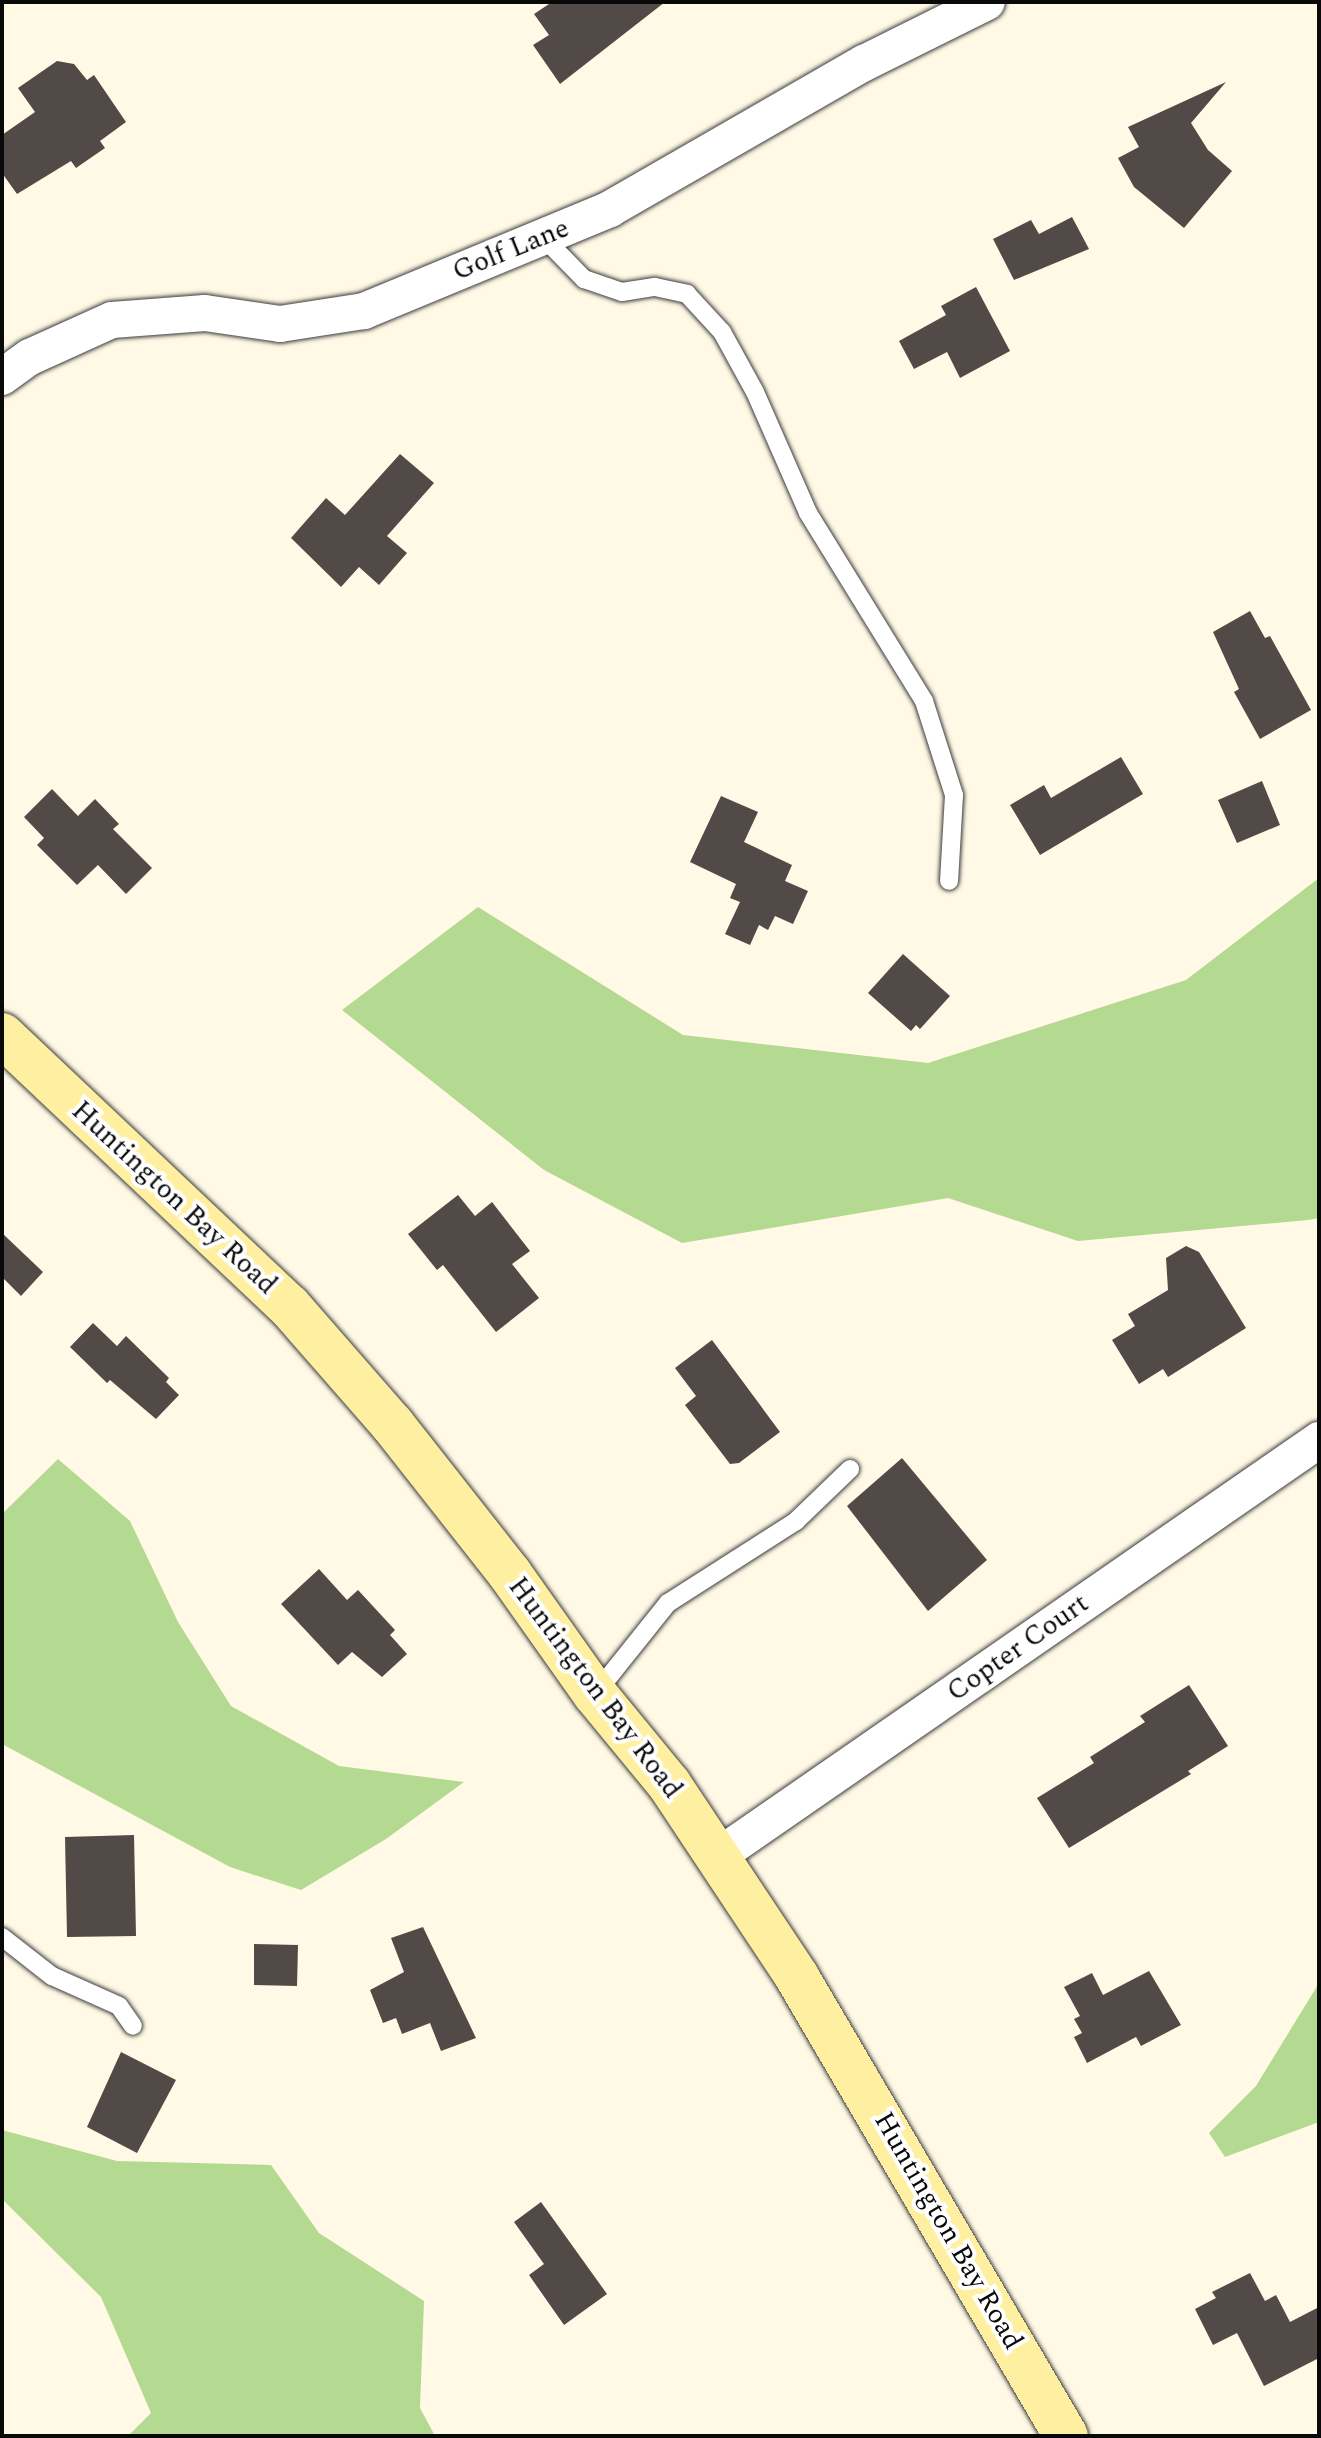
<!DOCTYPE html>
<html>
<head>
<meta charset="utf-8">
<style>
	body { margin:0 }
	#map { position:relative; width:1321px; height:2438px; overflow:hidden; background:#fff9e6; font-family:Spectral,serif }
	div>[style] { position:absolute }
	[style*='--x'] { left:calc(var(--x)*1px); top:calc(var(--y)*1px); width:calc(var(--w)*1px); rotate:calc(var(--a)*1deg) }
	.forest>* { inset:0; background:#b4d990 }
	.building>* { inset:0; background:#524a46 }
	.roads { filter:drop-shadow(0 0 2px #3c3c3c) drop-shadow(0 0 2px #3c3c3c) }
	.lane>* { height:18px; margin:-9px; padding:0 9px; transform-origin:9px; border-radius:9px; background:#fff }
	.street>* { height:36px; margin:-18px; padding:0 18px; transform-origin:18px; border-radius:18px; background:#fff }
	.secondary>* { height:44px; margin:-22px; padding:0 22px; transform-origin:22px; border-radius:22px; background:#fff0a1 }
	span { translate:-50% -50%; white-space:nowrap; text-align:center; line-height:1.15; -webkit-text-stroke:8px #fff; paint-order:stroke }
	.street-label { font-size:28px; color:#090909 }
	.frame { position:absolute; inset:0; border:4px solid #090909; pointer-events:none }
</style>
</head>
<body>
<div id="map">
	<div class="forest">
		<div style="clip-path:polygon(1319px 878px,1319px 1218px,1308px 1220px,1078px 1241px,948px 1198px,682px 1243px,544px 1170px,342px 1010px,478px 907px,683px 1035px,928px 1063px,1186px 980px)"></div>
		<div style="clip-path:polygon(58px 1459px,130px 1521px,178px 1622px,231px 1706px,339px 1766px,464px 1782px,386px 1839px,301px 1890px,230px 1867px,2px 1744px,2px 1514px)"></div>
		<div style="clip-path:polygon(1319px 1983px,1319px 2122px,1225px 2157px,1209px 2133px,1256px 2086px)"></div>
		<div style="clip-path:polygon(2px 2130px,117px 2161px,271px 2165px,319px 2233px,424px 2301px,420px 2408px,435px 2436px,128px 2436px,151px 2413px,101px 2297px,2px 2199px)"></div>
	</div>
	<div class="building">
		<div style="clip-path:polygon(552px 2px,665px 2px,560px 84px,533px 45px,549px 35px,534px 14px)"></div>
		<div style="clip-path:polygon(57px 61px,74px 64px,87px 80px,94px 75px,126px 122px,100px 141px,105px 148px,76px 168px,71px 161px,17px 194px,2px 173px,2px 135px,35px 112px,18px 88px)"></div>
		<div style="clip-path:polygon(1226px 82px,1191px 123px,1208px 150px,1232px 171px,1184px 228px,1134px 187px,1118px 158px,1139px 147px,1128px 127px)"></div>
		<div style="clip-path:polygon(1072px 217px,1089px 249px,1014px 280px,993px 239px,1031px 220px,1039px 234px)"></div>
		<div style="clip-path:polygon(976px 287px,1010px 351px,960px 378px,947px 352px,914px 369px,899px 341px,946px 315px,941px 306px)"></div>
		<div style="clip-path:polygon(400px 454px,434px 483px,387px 536px,407px 553px,379px 585px,359px 567px,341px 587px,291px 538px,326px 498px,345px 515px)"></div>
		<div style="clip-path:polygon(1250px 611px,1265px 638px,1270px 636px,1311px 710px,1260px 739px,1234px 692px,1239px 689px,1213px 632px)"></div>
		<div style="clip-path:polygon(1121px 757px,1143px 794px,1040px 855px,1010px 805px,1044px 785px,1051px 798px)"></div>
		<div style="clip-path:polygon(1262px 781px,1280px 825px,1237px 843px,1218px 800px)"></div>
		<div style="clip-path:polygon(52px 789px,78px 816px,95px 799px,119px 824px,113px 829px,152px 868px,126px 894px,98px 865px,77px 885px,37px 845px,44px 838px,24px 817px)"></div>
		<div style="clip-path:polygon(721px 796px,758px 812px,744px 842px,792px 865px,785px 881px,808px 891px,793px 924px,775px 916px,768px 930px,759px 925px,750px 945px,725px 934px,740px 902px,730px 898px,736px 884px,690px 862px)"></div>
		<div style="clip-path:polygon(903px 954px,950px 996px,920px 1029px,916px 1025px,911px 1031px,868px 993px)"></div>
		<div style="clip-path:polygon(458px 1195px,475px 1216px,492px 1202px,530px 1251px,512px 1264px,539px 1298px,496px 1332px,443px 1265px,437px 1270px,408px 1234px)"></div>
		<div style="clip-path:polygon(2px 1233px,43px 1272px,21px 1296px,2px 1277px)"></div>
		<div style="clip-path:polygon(1186px 1246px,1199px 1252px,1246px 1328px,1168px 1377px,1163px 1369px,1139px 1384px,1112px 1340px,1135px 1326px,1128px 1314px,1168px 1290px,1166px 1258px)"></div>
		<div style="clip-path:polygon(93px 1323px,117px 1346px,126px 1336px,169px 1378px,166px 1382px,179px 1395px,156px 1419px,110px 1380px,107px 1383px,70px 1347px)"></div>
		<div style="clip-path:polygon(712px 1340px,780px 1432px,739px 1463px,730px 1464px,685px 1405px,696px 1396px,675px 1368px)"></div>
		<div style="clip-path:polygon(902px 1458px,987px 1560px,928px 1611px,847px 1506px)"></div>
		<div style="clip-path:polygon(319px 1569px,347px 1600px,358px 1590px,395px 1630px,390px 1635px,407px 1654px,382px 1677px,352px 1652px,338px 1665px,281px 1604px)"></div>
		<div style="clip-path:polygon(1189px 1685px,1228px 1746px,1188px 1771px,1191px 1774px,1069px 1848px,1037px 1798px,1094px 1763px,1090px 1757px,1145px 1722px,1140px 1716px)"></div>
		<div style="clip-path:polygon(134px 1835px,136px 1936px,67px 1937px,65px 1837px)"></div>
		<div style="clip-path:polygon(423px 1927px,476px 2038px,441px 2051px,430px 2023px,402px 2034px,396px 2018px,383px 2023px,370px 1990px,404px 1972px,391px 1938px)"></div>
		<div style="clip-path:polygon(254px 1944px,298px 1945px,297px 1986px,254px 1985px)"></div>
		<div style="clip-path:polygon(1149px 1971px,1181px 2025px,1141px 2046px,1136px 2037px,1087px 2063px,1074px 2037px,1082px 2033px,1074px 2019px,1080px 2016px,1064px 1987px,1092px 1973px,1103px 1995px)"></div>
		<div style="clip-path:polygon(121px 2052px,176px 2080px,137px 2153px,87px 2127px)"></div>
		<div style="clip-path:polygon(541px 2202px,607px 2294px,564px 2325px,529px 2275px,544px 2264px,514px 2222px)"></div>
		<div style="clip-path:polygon(1250px 2273px,1265px 2301px,1276px 2295px,1290px 2322px,1319px 2307px,1319px 2358px,1264px 2386px,1237px 2333px,1213px 2345px,1195px 2309px,1216px 2298px,1212px 2292px)"></div>
	</div>
	<div class="roads">
		<div class="lane">
			<div style="--x:543;--y:237;--w:59;--a:45.7"></div>
			<div style="--x:584;--y:279;--w:40;--a:18.9"></div>
			<div style="--x:622;--y:292;--w:33;--a:-9"></div>
			<div style="--x:655;--y:287;--w:33;--a:12"></div>
			<div style="--x:687;--y:294;--w:52;--a:47.4"></div>
			<div style="--x:722;--y:332;--w:68;--a:61.2"></div>
			<div style="--x:755;--y:392;--w:132;--a:66.3"></div>
			<div style="--x:808;--y:513;--w:221;--a:58.3"></div>
			<div style="--x:924;--y:701;--w:99;--a:72.3"></div>
			<div style="--x:954;--y:795;--w:86;--a:93.3"></div>
			<div style="--x:595;--y:1694;--w:117;--a:-51.3"></div>
			<div style="--x:668;--y:1603;--w:152;--a:-32.6"></div>
			<div style="--x:796;--y:1521;--w:75;--a:-43.9"></div>
			<div style="--x:2;--y:1937;--w:63;--a:38"></div>
			<div style="--x:52;--y:1976;--w:73;--a:24.1"></div>
			<div style="--x:119;--y:2006;--w:24;--a:55"></div>
		</div>
		<div class="street">
			<div style="--x:2;--y:377;--w:34;--a:-36"></div>
			<div style="--x:30;--y:357;--w:90;--a:-24.3"></div>
			<div style="--x:112;--y:320;--w:93;--a:-4.3"></div>
			<div style="--x:205;--y:313;--w:76;--a:8.3"></div>
			<div style="--x:280;--y:324;--w:85;--a:-8.8"></div>
			<div style="--x:364;--y:311;--w:266;--a:-22.5"></div>
			<div style="--x:610;--y:209;--w:293;--a:-29.9"></div>
			<div style="--x:864;--y:63;--w:137;--a:-26.4"></div>
			<div style="--x:718;--y:1856;--w:731;--a:-34.69"></div>
		</div>
		<div class="secondary">
			<div style="--x:2;--y:1035;--w:395;--a:43.4"></div>
			<div style="--x:289;--y:1306;--w:157;--a:48.9"></div>
			<div style="--x:392;--y:1424;--w:191;--a:51.8"></div>
			<div style="--x:510;--y:1574;--w:147;--a:54.7"></div>
			<div style="--x:595;--y:1694;--w:117;--a:50.6"></div>
			<div style="--x:669;--y:1784;--w:232;--a:56.4"></div>
			<div style="--x:797;--y:1977;--w:532;--a:59.63"></div>
		</div>
	</div>
	<div class="street-label">
		<span style="left:511px;top:250px;rotate:-22deg">Golf Lane</span>
		<span style="left:174px;top:1198px;rotate:43deg">Huntington Bay Road</span>
		<span style="left:1018px;top:1648px;rotate:-35deg">Copter Court</span>
		<span style="left:595px;top:1688px;rotate:53deg">Huntington Bay Road</span>
		<span style="left:948px;top:2231px;rotate:60deg">Huntington Bay Road</span>
	</div>
	<div class="frame"></div>
</div>
</body>
</html>
